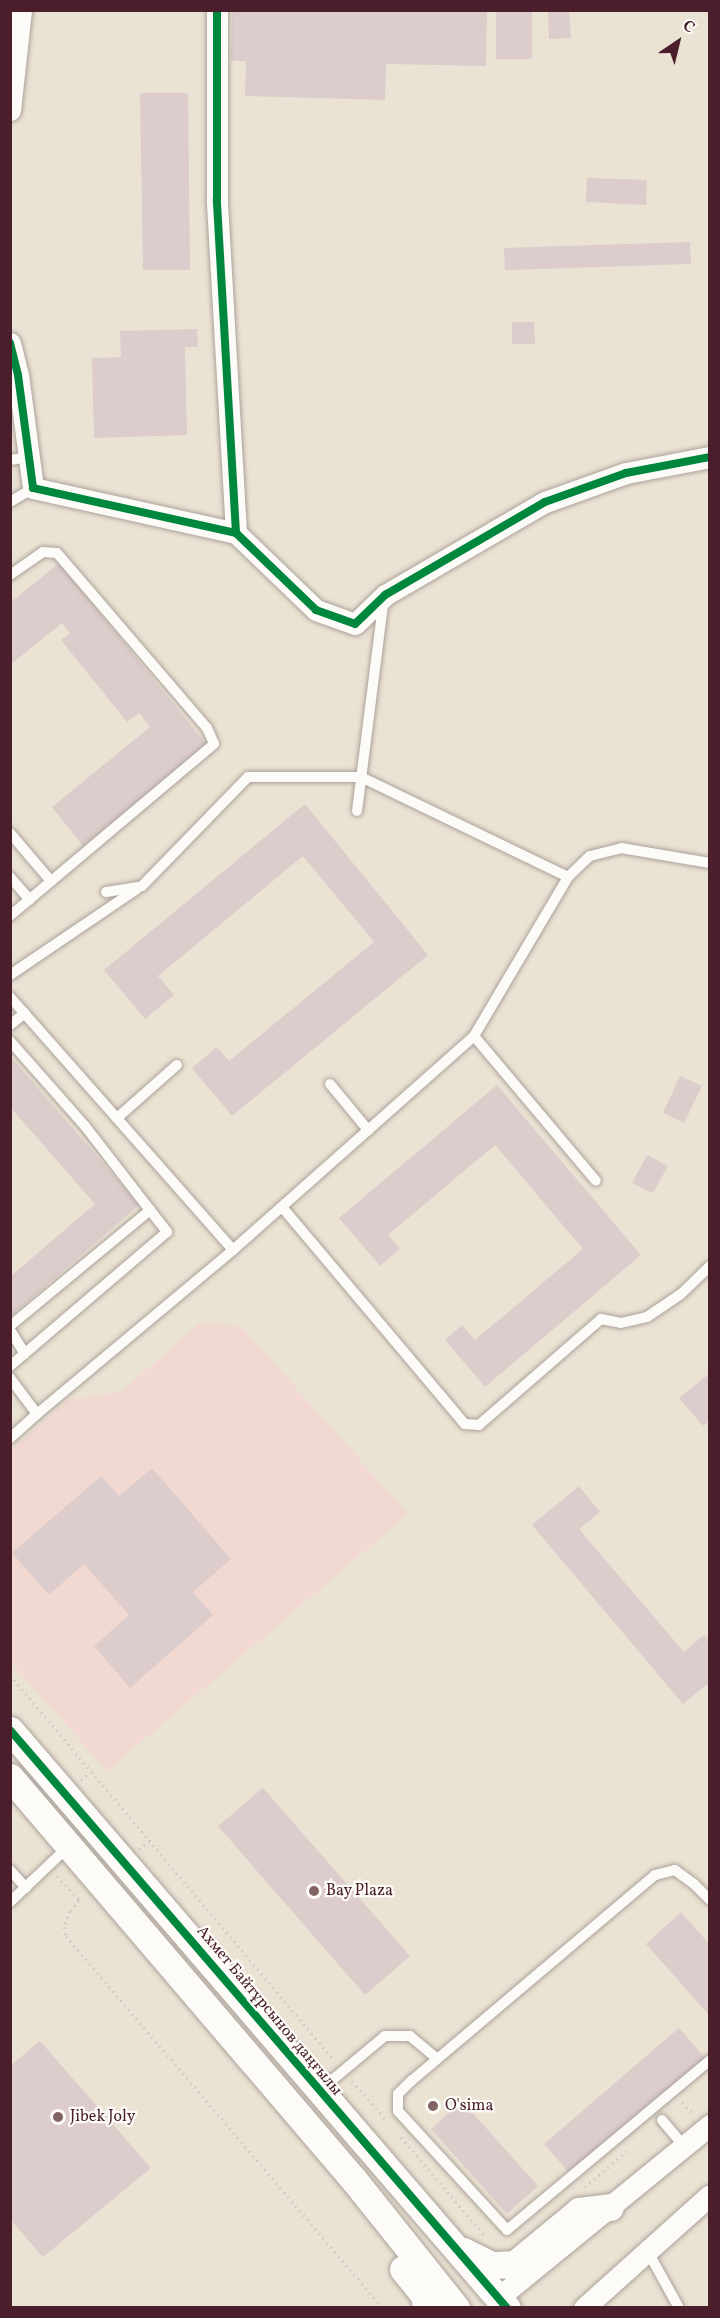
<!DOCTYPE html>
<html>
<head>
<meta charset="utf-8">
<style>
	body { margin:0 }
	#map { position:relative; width:720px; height:2318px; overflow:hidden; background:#eae2d3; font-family:Vollkorn,serif }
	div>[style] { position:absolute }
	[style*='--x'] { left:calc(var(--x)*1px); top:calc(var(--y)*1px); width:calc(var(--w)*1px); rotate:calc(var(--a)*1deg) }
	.built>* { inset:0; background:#f1d8d0 }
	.building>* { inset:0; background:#dccdcc }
	.path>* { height:3px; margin-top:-1.5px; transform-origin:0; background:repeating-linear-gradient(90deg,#cfc9c7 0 1.5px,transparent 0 6px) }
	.roads { filter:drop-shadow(0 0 2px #aca29b) drop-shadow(0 0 2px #aca29b) }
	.service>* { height:10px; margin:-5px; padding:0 5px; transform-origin:5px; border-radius:5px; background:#fcfbf8 }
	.minor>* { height:21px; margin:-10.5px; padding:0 10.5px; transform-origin:10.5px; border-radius:10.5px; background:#fcfbf8 }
	.tertiary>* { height:27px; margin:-13.5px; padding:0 13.5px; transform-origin:13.5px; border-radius:13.5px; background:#fcfbf8 }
	.cycleway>* { height:8px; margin:-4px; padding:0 4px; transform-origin:4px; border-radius:4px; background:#00873e }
	.dots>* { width:16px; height:16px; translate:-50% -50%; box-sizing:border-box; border:3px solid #fdfcf7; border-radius:50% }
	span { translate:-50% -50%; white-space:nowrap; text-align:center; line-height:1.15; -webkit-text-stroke:4.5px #fdfcf7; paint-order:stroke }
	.poi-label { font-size:16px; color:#4a1f2b }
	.left { translate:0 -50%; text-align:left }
	.street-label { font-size:16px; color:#4a1f2b }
	.frame { position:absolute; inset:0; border:12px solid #4a1f2b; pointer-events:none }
	.north { position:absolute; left:648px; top:12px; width:60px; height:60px; -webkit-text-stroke:4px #fdfcf7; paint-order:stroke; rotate:35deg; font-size:16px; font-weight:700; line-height:24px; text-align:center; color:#4a1f2b }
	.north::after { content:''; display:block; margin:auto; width:21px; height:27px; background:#4a1f2b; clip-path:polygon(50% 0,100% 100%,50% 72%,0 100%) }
</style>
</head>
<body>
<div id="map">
	<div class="built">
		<div style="clip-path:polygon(200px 1323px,241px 1326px,408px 1514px,107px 1771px,11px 1662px,10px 1451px,68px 1400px,121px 1392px)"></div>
	</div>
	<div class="building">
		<div style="clip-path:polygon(232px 10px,487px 10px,486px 66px,386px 64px,385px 100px,245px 96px,246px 61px,231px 61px)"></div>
		<div style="clip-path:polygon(496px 10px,532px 10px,532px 59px,496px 59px)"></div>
		<div style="clip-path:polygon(548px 10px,569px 10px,571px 38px,549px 39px)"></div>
		<div style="clip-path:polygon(140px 93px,188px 93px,190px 270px,143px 270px)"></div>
		<div style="clip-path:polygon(587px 178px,647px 180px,646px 205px,586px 202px)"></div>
		<div style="clip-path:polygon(690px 242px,691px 264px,505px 270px,504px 248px)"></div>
		<div style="clip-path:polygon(512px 322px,534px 322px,535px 344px,512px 344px)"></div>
		<div style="clip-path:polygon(197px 329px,198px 347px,185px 347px,187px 435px,94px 438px,92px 358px,121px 357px,120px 331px)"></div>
		<div style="clip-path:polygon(59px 563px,207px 745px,83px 846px,52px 807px,150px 727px,139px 713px,127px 722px,61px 640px,70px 633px,62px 623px,10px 665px,10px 603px)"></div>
		<div style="clip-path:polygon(305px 804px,428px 955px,232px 1116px,192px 1068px,217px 1047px,229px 1061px,374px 942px,303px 856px,158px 976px,174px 995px,145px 1019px,104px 970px)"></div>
		<div style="clip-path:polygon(10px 1056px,139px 1205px,12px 1315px,10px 1277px,95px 1204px,10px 1107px)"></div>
		<div style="clip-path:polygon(680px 1076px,702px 1086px,684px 1123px,663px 1113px)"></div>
		<div style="clip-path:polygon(497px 1085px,641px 1255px,485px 1387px,445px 1340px,462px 1325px,475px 1340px,583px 1249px,495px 1145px,388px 1235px,400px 1249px,380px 1266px,339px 1218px)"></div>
		<div style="clip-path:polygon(647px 1155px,668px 1166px,653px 1193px,632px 1183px)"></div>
		<div style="clip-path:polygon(710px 1373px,710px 1420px,703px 1426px,679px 1398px)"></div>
		<div style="clip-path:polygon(152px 1468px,231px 1559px,193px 1592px,213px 1615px,130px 1688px,94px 1646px,129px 1615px,84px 1564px,49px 1595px,12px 1553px,101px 1476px,119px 1496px)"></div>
		<div style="clip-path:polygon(579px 1486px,600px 1512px,579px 1529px,684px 1652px,704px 1635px,710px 1641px,710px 1682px,683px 1704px,532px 1525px)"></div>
		<div style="clip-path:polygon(263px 1788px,410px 1956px,365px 1995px,218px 1826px)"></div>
		<div style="clip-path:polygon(681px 1912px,710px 1945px,710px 2016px,646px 1944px)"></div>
		<div style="clip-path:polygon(679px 2028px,706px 2059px,571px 2175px,544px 2144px)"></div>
		<div style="clip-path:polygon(40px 2041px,151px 2168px,43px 2257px,10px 2219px,10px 2066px)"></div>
		<div style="clip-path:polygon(462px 2101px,538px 2186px,507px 2214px,431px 2129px)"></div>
	</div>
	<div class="path">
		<div style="--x:10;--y:1675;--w:503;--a:49.92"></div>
		<div style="--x:81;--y:1780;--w:13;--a:-39"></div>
		<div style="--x:139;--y:1849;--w:13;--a:-39"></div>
		<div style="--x:57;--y:1876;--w:33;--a:47"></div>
		<div style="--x:79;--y:1900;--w:14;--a:129"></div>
		<div style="--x:70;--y:1911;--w:17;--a:111"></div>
		<div style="--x:64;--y:1927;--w:9;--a:77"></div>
		<div style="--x:66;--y:1936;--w:489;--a:49.6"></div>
		<div style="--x:352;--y:2081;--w:53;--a:48.8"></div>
		<div style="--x:682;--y:2102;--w:16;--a:47"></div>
		<div style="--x:401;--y:2137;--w:128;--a:49.7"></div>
		<div style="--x:585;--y:2187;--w:57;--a:-40.7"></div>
	</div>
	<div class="roads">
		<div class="service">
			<div style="--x:10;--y:460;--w:20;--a:-9"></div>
			<div style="--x:10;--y:502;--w:27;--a:-31"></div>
			<div style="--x:10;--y:575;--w:40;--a:-34.9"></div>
			<div style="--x:43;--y:552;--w:14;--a:4"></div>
			<div style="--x:57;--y:553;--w:230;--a:49.4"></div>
			<div style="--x:207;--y:728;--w:17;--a:66"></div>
			<div style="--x:214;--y:744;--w:267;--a:139.9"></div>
			<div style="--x:357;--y:811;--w:216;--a:-82.8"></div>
			<div style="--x:10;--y:833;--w:63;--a:49.5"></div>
			<div style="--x:10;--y:877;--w:30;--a:49"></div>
			<div style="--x:106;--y:892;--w:36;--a:-9"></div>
			<div style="--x:142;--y:886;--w:152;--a:-45.8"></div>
			<div style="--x:248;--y:777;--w:113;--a:0"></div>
			<div style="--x:361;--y:777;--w:230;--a:25.8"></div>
			<div style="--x:568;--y:877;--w:30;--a:-44"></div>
			<div style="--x:590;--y:856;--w:32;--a:-14"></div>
			<div style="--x:621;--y:848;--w:90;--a:9.6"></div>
			<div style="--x:10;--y:975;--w:153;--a:-34.1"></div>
			<div style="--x:10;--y:997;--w:337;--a:48.6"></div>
			<div style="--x:10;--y:1025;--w:19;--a:-39"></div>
			<div style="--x:474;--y:1036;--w:189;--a:49.9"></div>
			<div style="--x:10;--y:1041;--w:113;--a:48.6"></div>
			<div style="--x:85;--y:1126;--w:106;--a:52.3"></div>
			<div style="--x:330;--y:1084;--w:60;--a:50.4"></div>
			<div style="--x:117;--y:1118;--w:80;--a:-41.5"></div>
			<div style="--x:282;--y:1207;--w:284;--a:49.9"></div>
			<div style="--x:465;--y:1424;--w:14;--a:4"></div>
			<div style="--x:479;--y:1425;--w:162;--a:-41"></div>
			<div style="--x:601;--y:1319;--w:20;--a:11"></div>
			<div style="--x:621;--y:1323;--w:27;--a:-13"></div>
			<div style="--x:647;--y:1317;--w:41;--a:-34.1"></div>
			<div style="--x:681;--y:1294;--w:40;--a:-44"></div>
			<div style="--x:10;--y:1326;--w:182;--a:-39.6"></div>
			<div style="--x:150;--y:1210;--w:28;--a:52"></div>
			<div style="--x:167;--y:1232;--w:206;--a:139.5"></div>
			<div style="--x:10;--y:1330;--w:28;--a:58"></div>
			<div style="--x:10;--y:1378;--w:45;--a:53.1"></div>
			<div style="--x:37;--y:1414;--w:36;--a:138"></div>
			<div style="--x:37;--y:1414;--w:256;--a:-39.9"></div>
			<div style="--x:233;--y:1250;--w:322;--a:-41.6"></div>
			<div style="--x:474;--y:1036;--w:185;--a:-59.4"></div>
			<div style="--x:10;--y:1870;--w:24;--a:48"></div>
			<div style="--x:710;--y:1900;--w:23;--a:-135"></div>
			<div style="--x:694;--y:1884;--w:24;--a:-144"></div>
			<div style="--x:675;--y:1870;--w:21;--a:166"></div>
			<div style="--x:655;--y:1875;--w:318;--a:139.8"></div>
			<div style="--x:412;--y:2080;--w:20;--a:135"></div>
			<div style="--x:398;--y:2094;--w:17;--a:90"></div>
			<div style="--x:398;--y:2111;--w:161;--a:47.5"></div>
			<div style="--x:507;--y:2230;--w:265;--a:-39.9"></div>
			<div style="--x:10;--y:1902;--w:81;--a:-43.5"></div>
			<div style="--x:319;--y:2091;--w:86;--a:-39.8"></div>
			<div style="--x:385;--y:2036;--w:25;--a:0"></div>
			<div style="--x:410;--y:2036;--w:35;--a:40"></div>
			<div style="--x:662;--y:2120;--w:34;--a:50"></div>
			<div style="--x:647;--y:2250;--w:66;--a:61.1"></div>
		</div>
		<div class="minor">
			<div style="--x:10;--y:110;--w:101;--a:-83.7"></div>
			<div style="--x:10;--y:343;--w:33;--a:76"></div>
			<div style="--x:18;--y:375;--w:114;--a:82.4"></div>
			<div style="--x:33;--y:488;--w:208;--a:12.5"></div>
			<div style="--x:236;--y:533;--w:334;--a:-93.3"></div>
			<div style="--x:217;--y:200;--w:190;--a:-90"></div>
			<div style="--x:236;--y:533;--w:111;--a:43.9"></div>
			<div style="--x:316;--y:610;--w:41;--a:19.7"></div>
			<div style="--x:355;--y:624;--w:42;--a:-44"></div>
			<div style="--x:385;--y:595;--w:185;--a:-30.2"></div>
			<div style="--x:545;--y:502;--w:86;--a:-19.7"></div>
			<div style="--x:626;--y:473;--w:86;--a:-10.8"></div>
			<div style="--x:499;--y:2297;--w:272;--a:-39.2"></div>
			<div style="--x:584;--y:2308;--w:169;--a:-41.9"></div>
		</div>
		<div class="tertiary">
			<div style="--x:10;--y:1730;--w:762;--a:49.31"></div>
			<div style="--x:10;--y:1777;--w:530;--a:49.52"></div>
			<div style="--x:354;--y:2180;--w:164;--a:51.4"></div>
			<div style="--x:463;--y:2251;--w:32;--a:26"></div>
			<div style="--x:492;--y:2265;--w:23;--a:-2"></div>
			<div style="--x:515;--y:2264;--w:83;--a:-39.6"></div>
			<div style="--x:579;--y:2211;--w:31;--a:-7"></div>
			<div style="--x:403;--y:2269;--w:33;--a:51"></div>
			<div style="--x:424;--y:2295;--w:13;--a:81"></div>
		</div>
	</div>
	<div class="cycleway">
		<div style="--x:10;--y:343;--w:33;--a:76"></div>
		<div style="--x:18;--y:375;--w:114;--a:82.4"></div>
		<div style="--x:33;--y:488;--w:208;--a:12.5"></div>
		<div style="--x:236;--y:533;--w:334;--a:-93.3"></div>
		<div style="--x:217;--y:200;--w:190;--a:-90"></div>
		<div style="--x:236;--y:533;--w:111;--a:43.9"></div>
		<div style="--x:316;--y:610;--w:41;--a:19.7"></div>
		<div style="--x:355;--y:624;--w:42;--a:-44"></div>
		<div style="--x:385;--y:595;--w:185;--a:-30.2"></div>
		<div style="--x:545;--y:502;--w:86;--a:-19.7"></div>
		<div style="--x:626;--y:473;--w:86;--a:-10.8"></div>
		<div style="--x:10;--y:1730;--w:762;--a:49.31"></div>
	</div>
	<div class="dots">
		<div style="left:314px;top:1891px;background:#826366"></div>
		<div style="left:433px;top:2106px;background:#826366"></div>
		<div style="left:58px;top:2117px;background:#826366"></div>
	</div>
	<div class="poi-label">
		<span class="left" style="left:326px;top:1891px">Bay Plaza</span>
		<span class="left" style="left:445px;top:2106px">O'sima</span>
		<span class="left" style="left:70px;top:2117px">Jibek Joly</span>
	</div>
	<div class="street-label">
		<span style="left:269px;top:2011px;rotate:50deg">Ахмет Байтұрсынов даңғылы</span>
	</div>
	<div class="frame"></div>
	<div class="north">С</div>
</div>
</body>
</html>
